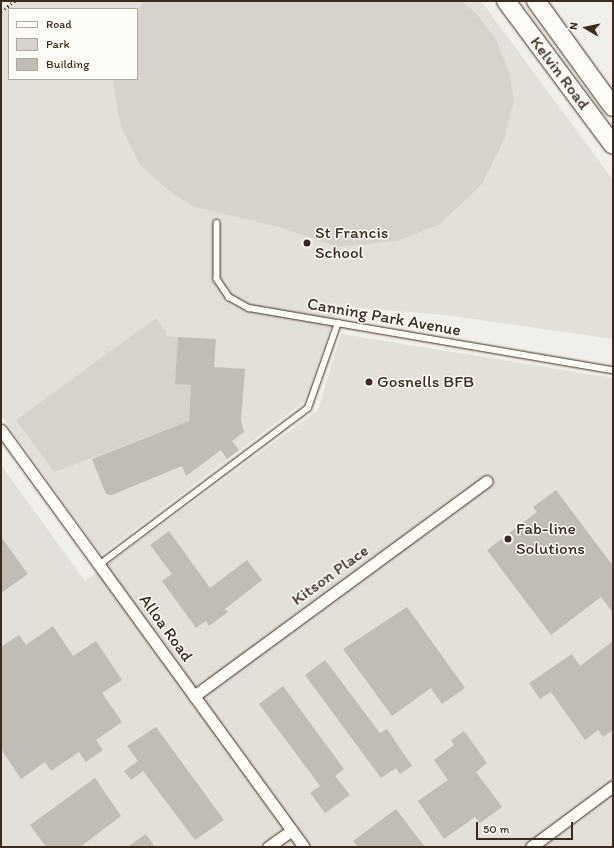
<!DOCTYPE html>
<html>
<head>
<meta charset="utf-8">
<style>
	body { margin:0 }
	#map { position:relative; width:614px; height:848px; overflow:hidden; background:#f1efea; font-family:Itim,sans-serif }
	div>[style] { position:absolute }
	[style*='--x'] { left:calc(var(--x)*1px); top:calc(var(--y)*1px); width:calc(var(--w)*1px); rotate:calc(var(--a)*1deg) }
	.built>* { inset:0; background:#e3e0da }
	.green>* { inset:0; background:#d7d2cc }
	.building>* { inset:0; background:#c1bcb4 }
	.path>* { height:2.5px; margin-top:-1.25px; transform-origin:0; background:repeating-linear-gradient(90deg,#3b2a1e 0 1px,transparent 0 4px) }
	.roads { filter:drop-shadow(0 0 1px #3b2a1e) drop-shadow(0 0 1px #3b2a1e) }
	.lane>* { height:5.5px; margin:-2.75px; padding:0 2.75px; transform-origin:2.75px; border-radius:2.75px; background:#fdfcf7 }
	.street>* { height:11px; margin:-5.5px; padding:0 5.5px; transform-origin:5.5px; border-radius:5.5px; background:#fdfcf7 }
	.primary>* { height:18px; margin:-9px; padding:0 9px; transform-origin:9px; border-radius:9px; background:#fdfcf7 }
	.dots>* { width:11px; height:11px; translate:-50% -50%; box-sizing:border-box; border:2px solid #fdfcf7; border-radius:50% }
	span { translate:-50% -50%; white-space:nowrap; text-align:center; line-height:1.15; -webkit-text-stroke:3px #fdfcf7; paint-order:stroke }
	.street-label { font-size:17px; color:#3b2a1e }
	.poi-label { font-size:17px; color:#3b2a1e }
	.left { translate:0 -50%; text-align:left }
	.frame { position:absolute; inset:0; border:2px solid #3b2a1e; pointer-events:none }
	.legend { position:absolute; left:8px; top:8px; width:130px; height:72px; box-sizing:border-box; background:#fdfcf7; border:1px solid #afa8a0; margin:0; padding:5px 7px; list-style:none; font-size:12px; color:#3b2a1e }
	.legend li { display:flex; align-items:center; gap:8px; height:20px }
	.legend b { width:20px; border:1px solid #afa8a0 }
	.north { position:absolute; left:566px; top:8px; width:40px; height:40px; -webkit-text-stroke:3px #fdfcf7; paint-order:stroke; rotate:279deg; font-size:11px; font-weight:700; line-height:16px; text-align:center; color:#3b2a1e }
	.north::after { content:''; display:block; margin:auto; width:14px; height:18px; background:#3b2a1e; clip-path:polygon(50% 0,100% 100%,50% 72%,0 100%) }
	.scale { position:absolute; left:476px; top:822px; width:97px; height:18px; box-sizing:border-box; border:2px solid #3b2a1e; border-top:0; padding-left:5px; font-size:12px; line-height:14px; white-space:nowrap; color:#3b2a1e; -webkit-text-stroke:3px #fdfcf7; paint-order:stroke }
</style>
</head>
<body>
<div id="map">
	<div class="built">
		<div style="clip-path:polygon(evenodd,12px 1px,481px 1px,613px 180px,613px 339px,444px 315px,338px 306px,305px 401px,101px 555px,1px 415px,1px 9px,12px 1px,9px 9px,137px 9px,137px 79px,9px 79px,9px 9px)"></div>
		<div style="clip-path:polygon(341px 334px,613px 378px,613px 847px,1px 847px,1px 465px,85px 581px,318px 410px)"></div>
	</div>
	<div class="green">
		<div style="clip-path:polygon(143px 1px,461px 1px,476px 13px,497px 41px,510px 75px,514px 100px,504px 140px,482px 184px,440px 224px,397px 241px,337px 247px,279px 227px,195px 207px,169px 191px,140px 165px,121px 127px,113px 84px,115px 79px,137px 79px,137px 14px)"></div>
		<div style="clip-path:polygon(156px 318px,164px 330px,167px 330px,166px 336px,178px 337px,191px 385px,189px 421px,54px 472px,16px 420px)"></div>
	</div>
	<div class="building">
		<div style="clip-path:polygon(178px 337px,216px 339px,214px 367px,245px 369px,241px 420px,244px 432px,232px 441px,239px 450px,227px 459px,221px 450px,186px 476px,182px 466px,112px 495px,106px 494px,92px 459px,189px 421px,191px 385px,175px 384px)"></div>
		<div style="clip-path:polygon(556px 490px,613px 566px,613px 613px,601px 597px,551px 635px,487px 550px,537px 512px,533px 507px)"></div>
		<div style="clip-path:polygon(169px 531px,210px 588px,247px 560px,262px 580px,225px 609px,228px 612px,209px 626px,206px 621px,196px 628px,162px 581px,172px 574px,150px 545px)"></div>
		<div style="clip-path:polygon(1px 537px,28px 574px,1px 593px)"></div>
		<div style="clip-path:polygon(407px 607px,465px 688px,442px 704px,431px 688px,392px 716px,343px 649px)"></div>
		<div style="clip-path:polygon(53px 626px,73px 656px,96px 641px,122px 680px,102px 693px,122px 722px,96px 740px,103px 750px,86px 762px,79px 752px,51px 771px,45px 762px,21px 779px,1px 749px,1px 647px,19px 635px,26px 645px)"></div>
		<div style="clip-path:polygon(613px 641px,613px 730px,603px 737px,598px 730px,585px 740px,551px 692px,540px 699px,529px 683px,572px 654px,580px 666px)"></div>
		<div style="clip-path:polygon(325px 660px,380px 733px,387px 729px,412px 766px,400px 774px,396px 768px,381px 778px,305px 675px)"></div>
		<div style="clip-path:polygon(283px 686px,344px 769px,335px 776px,350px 795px,325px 813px,310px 793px,320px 786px,259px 704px)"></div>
		<div style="clip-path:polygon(156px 727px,224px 820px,195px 840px,143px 771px,131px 780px,124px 771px,138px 761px,127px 746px)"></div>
		<div style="clip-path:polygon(464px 731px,487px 763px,476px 772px,502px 807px,480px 823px,475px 817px,444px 839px,418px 801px,448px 780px,434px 760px,454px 745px,451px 740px)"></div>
		<div style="clip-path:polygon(95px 778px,121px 816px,80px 847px,46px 847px,30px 825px)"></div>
		<div style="clip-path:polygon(396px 809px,425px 847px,358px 847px,353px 841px)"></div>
		<div style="clip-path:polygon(146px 834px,155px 847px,127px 847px)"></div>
	</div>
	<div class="path">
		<div style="--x:1;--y:11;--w:17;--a:-36"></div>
	</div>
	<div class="roads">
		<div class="lane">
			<div style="--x:217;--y:223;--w:56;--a:90"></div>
			<div style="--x:217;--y:279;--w:22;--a:56"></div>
			<div style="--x:229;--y:297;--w:23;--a:29"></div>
			<div style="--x:249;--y:308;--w:369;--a:9.7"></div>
			<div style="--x:99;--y:565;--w:261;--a:-36.9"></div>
			<div style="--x:308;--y:408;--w:90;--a:-70.6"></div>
		</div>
		<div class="street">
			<div style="--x:1;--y:430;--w:515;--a:54"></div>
			<div style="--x:194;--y:696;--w:363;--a:-36.3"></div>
			<div style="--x:268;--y:847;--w:29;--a:-35"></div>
			<div style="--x:531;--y:847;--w:102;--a:-36.6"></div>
		</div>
		<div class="primary">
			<div style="--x:506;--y:1;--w:179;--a:53.4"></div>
			<div style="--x:536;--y:1;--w:131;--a:54"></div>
		</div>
	</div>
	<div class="dots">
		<div style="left:307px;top:243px;background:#3b2a1e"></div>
		<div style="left:369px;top:382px;background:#3b2a1e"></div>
		<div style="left:508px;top:539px;background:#3b2a1e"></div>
	</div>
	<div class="street-label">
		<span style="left:560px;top:73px;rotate:53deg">Kelvin Road</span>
		<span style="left:384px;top:317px;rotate:10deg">Canning Park Avenue</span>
		<span style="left:330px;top:575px;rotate:-36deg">Kitson Place</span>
		<span style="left:166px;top:628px;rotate:54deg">Alloa Road</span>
	</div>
	<div class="poi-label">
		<span class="left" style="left:315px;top:243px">St Francis<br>School</span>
		<span class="left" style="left:377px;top:382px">Gosnells BFB</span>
		<span class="left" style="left:516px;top:539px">Fab-line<br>Solutions</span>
	</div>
	<div class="frame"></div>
	<ul class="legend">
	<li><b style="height:5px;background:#fdfcf7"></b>Road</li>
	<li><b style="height:11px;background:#d7d2cc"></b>Park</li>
	<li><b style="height:11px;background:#c1bcb4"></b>Building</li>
	</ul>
	<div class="north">N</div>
	<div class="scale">50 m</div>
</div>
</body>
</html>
